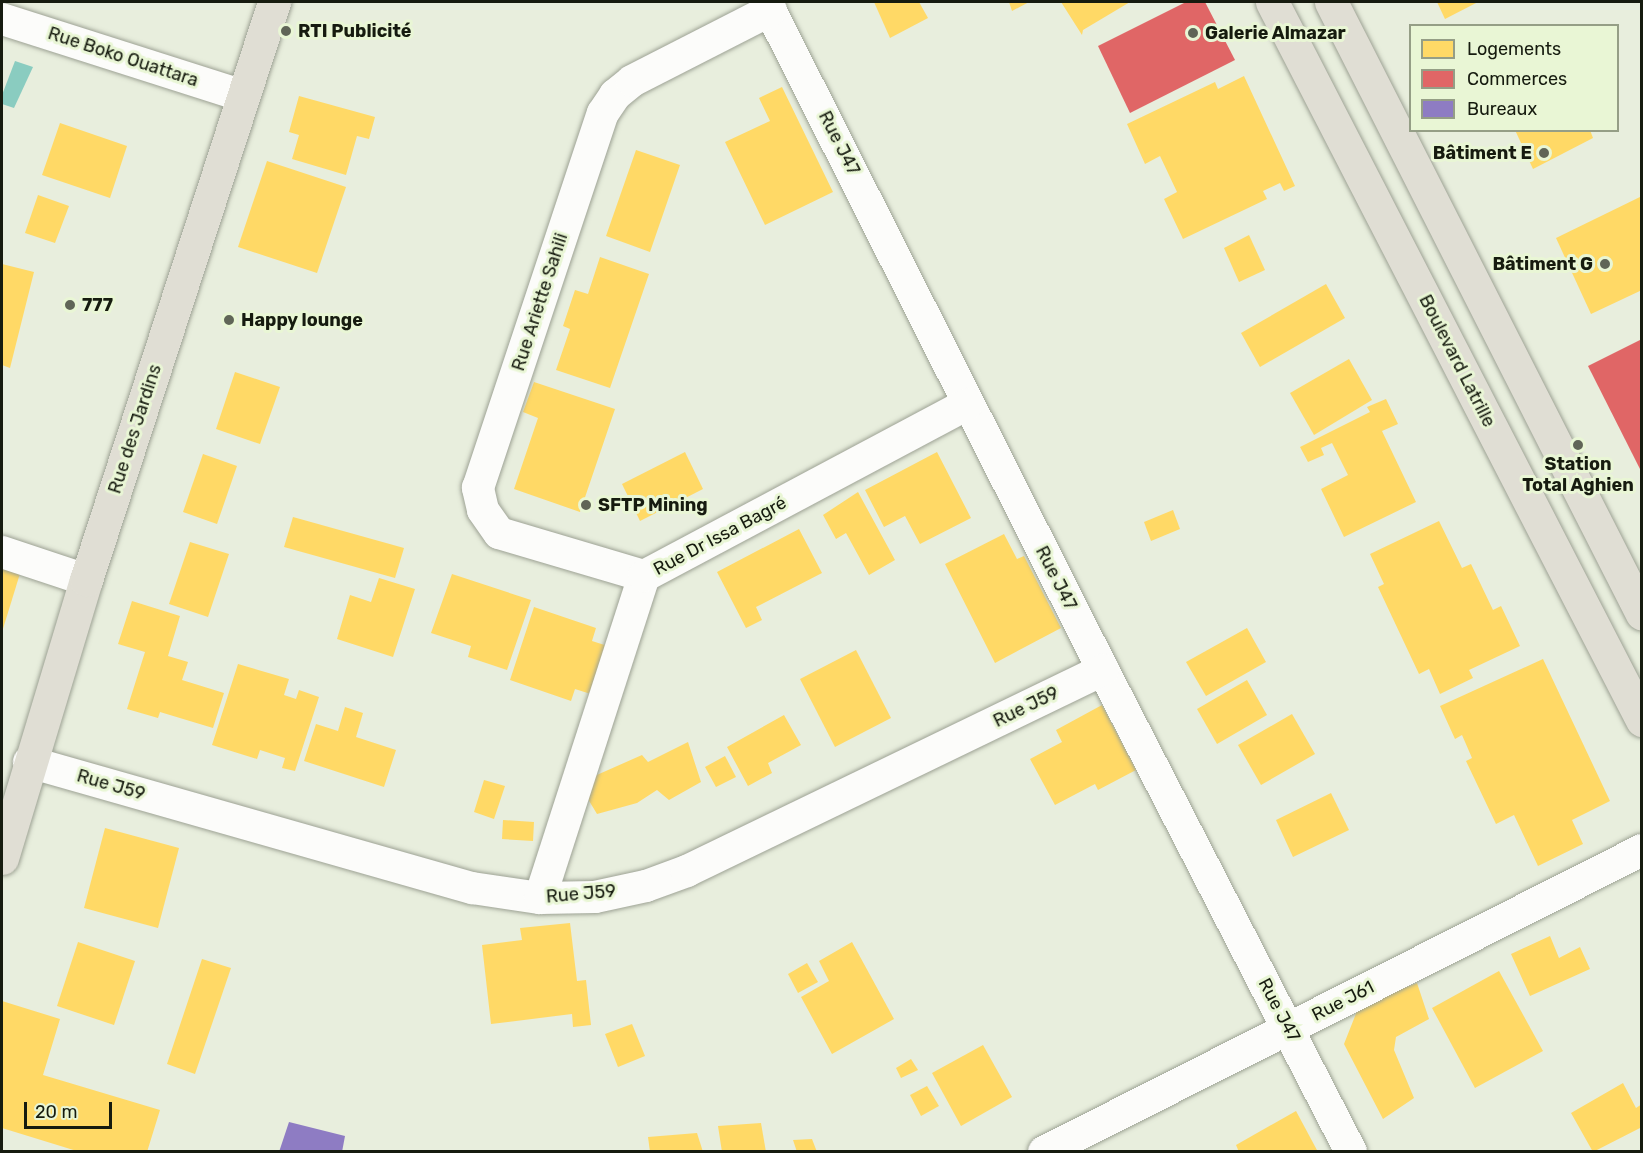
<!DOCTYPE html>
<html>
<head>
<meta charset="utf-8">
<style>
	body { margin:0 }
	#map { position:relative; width:1643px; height:1153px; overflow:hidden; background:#e8eedd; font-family:Rubik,sans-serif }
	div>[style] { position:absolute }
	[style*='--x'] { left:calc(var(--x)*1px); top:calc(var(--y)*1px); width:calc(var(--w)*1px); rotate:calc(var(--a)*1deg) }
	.water>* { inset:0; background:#8accc0 }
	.homes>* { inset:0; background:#ffd966 }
	.shops>* { inset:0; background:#e06666 }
	.offices>* { inset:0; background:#8e7cc3 }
	.roads { filter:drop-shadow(0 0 2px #9da294) drop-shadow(0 0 2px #9da294) }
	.minor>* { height:32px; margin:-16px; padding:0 16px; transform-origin:16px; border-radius:16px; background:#fcfcfa }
	.major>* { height:33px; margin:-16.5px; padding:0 16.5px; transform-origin:16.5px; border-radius:16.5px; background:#e0ded4 }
	.dots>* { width:16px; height:16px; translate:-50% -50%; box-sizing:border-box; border:3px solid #e9f6d5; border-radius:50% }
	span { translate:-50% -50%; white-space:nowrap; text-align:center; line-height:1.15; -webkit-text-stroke:6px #e9f6d5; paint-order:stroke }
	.poi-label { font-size:18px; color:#161b0f; font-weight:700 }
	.left { translate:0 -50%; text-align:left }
	.right { translate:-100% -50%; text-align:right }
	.street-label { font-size:18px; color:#161b0f }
	.frame { position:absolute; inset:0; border:3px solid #161b0f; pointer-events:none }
	.legend { position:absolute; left:1409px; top:24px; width:210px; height:108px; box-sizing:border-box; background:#e9f6d5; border:2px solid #959e86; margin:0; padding:8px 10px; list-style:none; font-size:18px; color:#161b0f }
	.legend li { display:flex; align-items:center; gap:12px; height:30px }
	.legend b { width:30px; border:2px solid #959e86 }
	.scale { position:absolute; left:24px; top:1102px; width:88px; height:27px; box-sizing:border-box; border:3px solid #161b0f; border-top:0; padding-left:8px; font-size:18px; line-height:21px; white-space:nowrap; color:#161b0f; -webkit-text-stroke:4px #e9f6d5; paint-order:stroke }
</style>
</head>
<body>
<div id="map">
	<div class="water">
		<div style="clip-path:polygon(15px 61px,33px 67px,14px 108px,2px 104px,2px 95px)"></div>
	</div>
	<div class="homes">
		<div style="clip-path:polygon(874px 2px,919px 2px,928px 18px,890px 38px)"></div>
		<div style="clip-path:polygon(1009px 2px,1029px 2px,1012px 11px)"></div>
		<div style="clip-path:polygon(1061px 2px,1130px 2px,1083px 30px,1082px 35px)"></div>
		<div style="clip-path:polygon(1437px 2px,1478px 2px,1445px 19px)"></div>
		<div style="clip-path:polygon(1244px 76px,1295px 186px,1284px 191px,1280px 183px,1263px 191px,1267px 199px,1183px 239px,1164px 199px,1177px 192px,1160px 156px,1145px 164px,1127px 124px,1215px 82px,1218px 89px)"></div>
		<div style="clip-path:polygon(782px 87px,833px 192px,765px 225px,725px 142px,770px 121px,759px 98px)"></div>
		<div style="clip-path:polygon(299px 96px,375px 117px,369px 139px,357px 136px,346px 175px,292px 159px,299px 135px,289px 132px)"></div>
		<div style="clip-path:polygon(60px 123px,127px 146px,110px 198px,42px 175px)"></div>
		<div style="clip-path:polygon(1515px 130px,1590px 130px,1593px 138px,1533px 169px)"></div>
		<div style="clip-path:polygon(636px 150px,680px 165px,650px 252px,606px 236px)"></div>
		<div style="clip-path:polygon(267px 161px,346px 187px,317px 273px,238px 247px)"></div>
		<div style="clip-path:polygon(38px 195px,69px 206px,55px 243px,25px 233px)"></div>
		<div style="clip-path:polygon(1642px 196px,1642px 290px,1591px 314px,1556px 238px)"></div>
		<div style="clip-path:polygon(1249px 235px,1265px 270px,1239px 282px,1224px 248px)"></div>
		<div style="clip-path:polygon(600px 257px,649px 274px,610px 388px,556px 370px,570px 329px,563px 326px,575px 290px,588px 294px)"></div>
		<div style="clip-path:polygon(2px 264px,34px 272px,10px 368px,2px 365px)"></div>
		<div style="clip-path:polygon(1326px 284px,1345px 318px,1260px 367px,1241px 333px)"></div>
		<div style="clip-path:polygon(1349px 359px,1372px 400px,1314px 435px,1290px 393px)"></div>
		<div style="clip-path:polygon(235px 372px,280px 387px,260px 444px,216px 429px)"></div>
		<div style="clip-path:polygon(534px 382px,615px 409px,580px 512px,514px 489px,538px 418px,523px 412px)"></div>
		<div style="clip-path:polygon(1386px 399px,1398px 424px,1382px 431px,1416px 502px,1344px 537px,1321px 489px,1348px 475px,1332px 443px,1321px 448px,1324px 455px,1308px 462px,1300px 447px,1370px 412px,1367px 407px)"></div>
		<div style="clip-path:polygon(685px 452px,703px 489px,640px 521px,622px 484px)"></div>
		<div style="clip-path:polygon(937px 452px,971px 518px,920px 544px,905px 516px,884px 527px,865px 490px)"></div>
		<div style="clip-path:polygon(203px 454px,237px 466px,217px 524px,183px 512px)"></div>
		<div style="clip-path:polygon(858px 492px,895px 560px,869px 575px,846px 533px,836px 539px,823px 515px)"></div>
		<div style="clip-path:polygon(1173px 510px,1180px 529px,1151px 541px,1144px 522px)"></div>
		<div style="clip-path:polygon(293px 517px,404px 548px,395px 578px,284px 547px)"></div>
		<div style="clip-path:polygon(1439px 521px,1462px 568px,1471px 564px,1493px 610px,1501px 606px,1520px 646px,1469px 670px,1473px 678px,1440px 694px,1429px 669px,1419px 674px,1378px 587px,1384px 584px,1370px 554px)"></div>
		<div style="clip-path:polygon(799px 529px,822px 573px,756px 607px,762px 620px,746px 628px,717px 572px)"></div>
		<div style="clip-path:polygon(1004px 534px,1017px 559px,1024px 556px,1061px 628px,995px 663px,945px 564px)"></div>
		<div style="clip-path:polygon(190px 542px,229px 554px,208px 617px,169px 604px)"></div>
		<div style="clip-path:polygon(2px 560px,22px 567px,2px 632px)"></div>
		<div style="clip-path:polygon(452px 574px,531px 600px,507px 670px,468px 657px,471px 646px,431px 633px)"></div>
		<div style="clip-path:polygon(379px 578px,415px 589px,393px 657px,337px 639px,350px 595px,371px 602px)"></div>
		<div style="clip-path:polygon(132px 601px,180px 616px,168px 656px,188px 662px,182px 680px,224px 693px,213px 728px,160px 712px,158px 718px,127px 709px,145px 652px,118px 644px)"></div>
		<div style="clip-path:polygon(534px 607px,596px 628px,592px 641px,614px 648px,597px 696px,575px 689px,571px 701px,510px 680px)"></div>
		<div style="clip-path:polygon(1247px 628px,1266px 662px,1206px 696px,1186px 662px)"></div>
		<div style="clip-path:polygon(856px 650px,891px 718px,835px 747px,800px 679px)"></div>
		<div style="clip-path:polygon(1543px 659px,1610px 801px,1572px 820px,1583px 844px,1538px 866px,1514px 815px,1496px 824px,1466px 761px,1472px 758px,1462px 735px,1455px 739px,1440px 706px)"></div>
		<div style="clip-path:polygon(238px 664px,289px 679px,284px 695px,296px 699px,299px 690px,319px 697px,295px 771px,282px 768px,285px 758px,260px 750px,257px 759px,212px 745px)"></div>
		<div style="clip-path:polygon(1247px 680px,1267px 715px,1217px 744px,1197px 709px)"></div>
		<div style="clip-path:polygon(1102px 705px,1136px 770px,1098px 790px,1095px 784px,1055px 805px,1030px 759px,1062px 742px,1056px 730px)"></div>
		<div style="clip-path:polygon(345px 707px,363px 713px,356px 737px,396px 750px,384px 787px,304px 761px,316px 724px,338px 731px)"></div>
		<div style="clip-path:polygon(1292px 714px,1315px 754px,1261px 785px,1238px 745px)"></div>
		<div style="clip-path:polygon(784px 715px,801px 745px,768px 763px,772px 773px,748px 786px,727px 747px)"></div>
		<div style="clip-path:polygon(688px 742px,701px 782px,669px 800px,657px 790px,637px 803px,597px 814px,582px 789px,590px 778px,642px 755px,648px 762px)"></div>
		<div style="clip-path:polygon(725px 756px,736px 777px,716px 787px,705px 767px)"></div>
		<div style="clip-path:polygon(484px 780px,505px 786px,494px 819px,474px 812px)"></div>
		<div style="clip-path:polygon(1331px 793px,1349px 830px,1293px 857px,1276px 820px)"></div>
		<div style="clip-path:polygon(503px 820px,534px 822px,533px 841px,502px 839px)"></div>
		<div style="clip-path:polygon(105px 828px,179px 848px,158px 928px,84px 908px)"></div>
		<div style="clip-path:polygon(570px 923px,577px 981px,586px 980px,591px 1025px,573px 1027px,572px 1014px,491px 1024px,482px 945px,522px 940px,520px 928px)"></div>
		<div style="clip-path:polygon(1550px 936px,1559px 958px,1580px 947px,1590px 969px,1530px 996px,1511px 954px)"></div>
		<div style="clip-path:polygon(78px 942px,135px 961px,114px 1025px,57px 1006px)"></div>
		<div style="clip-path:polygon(852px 942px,894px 1019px,832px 1054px,801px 997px,829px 981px,819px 961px)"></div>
		<div style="clip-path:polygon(202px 959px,231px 968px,195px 1074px,167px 1064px)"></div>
		<div style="clip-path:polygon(807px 963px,818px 982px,798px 993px,788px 974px)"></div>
		<div style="clip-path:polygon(1499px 971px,1543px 1051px,1475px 1088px,1432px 1008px)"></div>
		<div style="clip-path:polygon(1417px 983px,1429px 1019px,1396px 1037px,1394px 1050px,1414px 1098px,1383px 1119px,1344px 1044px,1359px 1006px)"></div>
		<div style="clip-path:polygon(2px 1001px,60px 1019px,43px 1075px,160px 1110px,147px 1152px,80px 1152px,2px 1128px)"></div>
		<div style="clip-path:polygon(632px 1024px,645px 1056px,618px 1067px,605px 1034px)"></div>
		<div style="clip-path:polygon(983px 1045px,1012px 1097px,961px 1126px,932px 1073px)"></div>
		<div style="clip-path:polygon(911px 1059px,918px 1070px,901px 1078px,896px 1068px)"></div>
		<div style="clip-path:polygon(1623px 1083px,1636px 1108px,1642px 1104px,1642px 1127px,1593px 1152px,1571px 1113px)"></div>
		<div style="clip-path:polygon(927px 1086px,939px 1106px,921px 1116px,910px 1095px)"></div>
		<div style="clip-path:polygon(1296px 1111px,1318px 1152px,1239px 1152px,1236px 1145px)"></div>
		<div style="clip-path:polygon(761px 1123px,766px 1152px,722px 1152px,718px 1126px)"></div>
		<div style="clip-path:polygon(697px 1133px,703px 1152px,650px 1152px,648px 1137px)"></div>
		<div style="clip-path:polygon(812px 1139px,817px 1152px,797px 1152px,793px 1140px)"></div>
	</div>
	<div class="shops">
		<div style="clip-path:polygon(1186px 2px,1205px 2px,1235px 60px,1130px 113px,1098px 46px)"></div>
		<div style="clip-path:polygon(1642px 339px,1642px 473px,1588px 366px)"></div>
	</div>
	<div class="offices">
		<div style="clip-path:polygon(289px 1122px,345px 1136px,342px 1152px,279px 1152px)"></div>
	</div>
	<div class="roads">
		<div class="minor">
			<div style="--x:766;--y:2;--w:748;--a:63.23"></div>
			<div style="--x:1103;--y:670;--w:542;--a:62.77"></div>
			<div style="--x:2;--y:19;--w:254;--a:17.7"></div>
			<div style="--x:2;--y:552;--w:89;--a:18.4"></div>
			<div style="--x:644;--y:576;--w:151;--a:-163.5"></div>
			<div style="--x:499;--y:533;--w:28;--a:-125"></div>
			<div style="--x:483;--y:510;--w:23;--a:-103"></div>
			<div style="--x:478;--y:488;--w:395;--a:-71.6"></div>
			<div style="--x:603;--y:113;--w:22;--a:-56"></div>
			<div style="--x:615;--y:95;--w:22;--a:-39"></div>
			<div style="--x:632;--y:81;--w:156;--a:-27.1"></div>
			<div style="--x:29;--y:762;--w:461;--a:15.9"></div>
			<div style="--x:472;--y:888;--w:69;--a:8.4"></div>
			<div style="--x:540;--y:898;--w:55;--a:-1"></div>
			<div style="--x:595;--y:897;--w:52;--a:-12.2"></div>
			<div style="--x:646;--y:886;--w:44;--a:-20.1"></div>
			<div style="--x:687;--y:871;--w:462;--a:-25.8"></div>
			<div style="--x:540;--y:898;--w:338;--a:-72.1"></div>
			<div style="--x:644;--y:576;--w:366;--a:-28"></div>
			<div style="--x:1044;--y:1152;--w:670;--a:-26.79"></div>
		</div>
		<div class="major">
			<div style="--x:1272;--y:2;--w:808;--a:62.74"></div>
			<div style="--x:1331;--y:2;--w:686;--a:63.06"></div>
			<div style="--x:2;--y:858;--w:290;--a:-73.2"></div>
			<div style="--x:86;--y:580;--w:608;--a:-71.98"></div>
		</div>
	</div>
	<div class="dots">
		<div style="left:286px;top:31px;background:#606557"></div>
		<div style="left:1193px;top:33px;background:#606557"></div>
		<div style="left:1544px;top:153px;background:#606557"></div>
		<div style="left:1605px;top:264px;background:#606557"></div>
		<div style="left:70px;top:305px;background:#606557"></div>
		<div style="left:229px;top:320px;background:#606557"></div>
		<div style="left:1578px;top:445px;background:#606557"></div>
		<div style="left:586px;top:505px;background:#606557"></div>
	</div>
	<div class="poi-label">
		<span class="left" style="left:298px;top:31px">RTI Publicité</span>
		<span class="left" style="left:1205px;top:33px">Galerie Almazar</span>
		<span class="right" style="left:1532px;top:153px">Bâtiment E</span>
		<span class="right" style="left:1593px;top:264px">Bâtiment G</span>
		<span class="left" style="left:82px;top:305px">777</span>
		<span class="left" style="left:241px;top:320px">Happy lounge</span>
		<span style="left:1578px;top:475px">Station<br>Total Aghien</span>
		<span class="left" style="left:598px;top:505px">SFTP Mining</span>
	</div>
	<div class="street-label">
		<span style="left:123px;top:57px;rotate:18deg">Rue Boko Ouattara</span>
		<span style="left:839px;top:143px;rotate:63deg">Rue J47</span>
		<span style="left:540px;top:302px;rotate:-72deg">Rue Ariette Sahili</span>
		<span style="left:1457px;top:361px;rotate:63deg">Boulevard Latrille</span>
		<span style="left:135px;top:429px;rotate:-72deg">Rue des Jardins</span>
		<span style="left:720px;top:536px;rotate:-28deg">Rue Dr Issa Bagré</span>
		<span style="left:1056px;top:578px;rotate:63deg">Rue J47</span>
		<span style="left:1026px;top:707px;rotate:-26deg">Rue J59</span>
		<span style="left:111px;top:785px;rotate:16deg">Rue J59</span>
		<span style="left:581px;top:894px;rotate:-5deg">Rue J59</span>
		<span style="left:1343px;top:1001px;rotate:-27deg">Rue J61</span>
		<span style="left:1279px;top:1010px;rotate:62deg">Rue J47</span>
	</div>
	<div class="frame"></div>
	<ul class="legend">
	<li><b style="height:16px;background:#ffd966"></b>Logements</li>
	<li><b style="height:16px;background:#e06666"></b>Commerces</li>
	<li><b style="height:16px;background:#8e7cc3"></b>Bureaux</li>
	</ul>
	<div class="scale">20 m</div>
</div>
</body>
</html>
